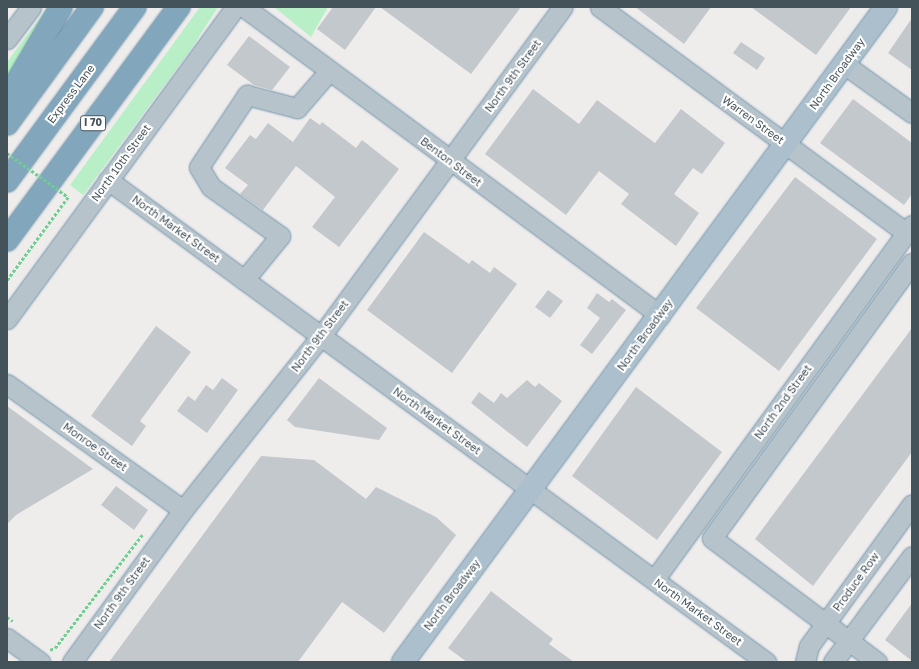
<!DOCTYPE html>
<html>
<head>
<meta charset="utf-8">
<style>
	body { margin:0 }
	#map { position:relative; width:919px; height:669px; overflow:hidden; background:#efecec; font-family:"Golos Text",sans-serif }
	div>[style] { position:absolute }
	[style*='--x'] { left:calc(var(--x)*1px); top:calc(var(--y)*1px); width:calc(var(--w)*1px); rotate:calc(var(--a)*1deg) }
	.green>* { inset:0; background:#b8efc6 }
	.building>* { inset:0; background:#c3c8cc }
	.path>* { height:2.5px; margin-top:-1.25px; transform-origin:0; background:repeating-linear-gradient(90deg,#70cd92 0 3px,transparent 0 5px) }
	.roads { filter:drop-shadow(0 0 1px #6e92a9) drop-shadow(0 0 1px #6e92a9) }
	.minor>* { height:19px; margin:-9.5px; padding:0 9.5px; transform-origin:9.5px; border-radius:9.5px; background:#b7c3ca }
	.major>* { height:22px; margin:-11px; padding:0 11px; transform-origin:11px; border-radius:11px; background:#abc0cc }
	.highway>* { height:22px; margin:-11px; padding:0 11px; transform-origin:11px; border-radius:11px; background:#82a7bd }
	.path-bridge>* { height:2.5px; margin-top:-1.25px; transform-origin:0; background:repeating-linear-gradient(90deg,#70cd92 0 3px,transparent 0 5px) }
	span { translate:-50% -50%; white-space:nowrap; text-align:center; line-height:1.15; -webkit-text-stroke:4px #fff; paint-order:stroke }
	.shield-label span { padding:1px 3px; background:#fff; border:1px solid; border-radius:3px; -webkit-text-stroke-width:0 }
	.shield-label { font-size:10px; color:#44535a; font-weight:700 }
	.street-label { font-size:11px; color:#44535a }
	.frame { position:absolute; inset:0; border:8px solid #44535a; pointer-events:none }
</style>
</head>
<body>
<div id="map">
	<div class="green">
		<div style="clip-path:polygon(48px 7px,56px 7px,7px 79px,7px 62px)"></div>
		<div style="clip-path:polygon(200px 7px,218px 7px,191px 49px,83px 195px,70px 185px)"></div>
		<div style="clip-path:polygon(274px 7px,328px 7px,311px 37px)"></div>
	</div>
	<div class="building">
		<div style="clip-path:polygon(333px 7px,376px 7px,345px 50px,317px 29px)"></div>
		<div style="clip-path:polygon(380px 7px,521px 7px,471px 74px)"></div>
		<div style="clip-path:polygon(635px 7px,711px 7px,684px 44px)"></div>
		<div style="clip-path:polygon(751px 7px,851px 7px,816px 55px)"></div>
		<div style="clip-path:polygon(912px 18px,912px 70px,888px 53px)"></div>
		<div style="clip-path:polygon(249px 36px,290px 67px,272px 90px,254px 85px,227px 65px)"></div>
		<div style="clip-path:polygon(741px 42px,765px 58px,757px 70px,733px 53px)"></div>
		<div style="clip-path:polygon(533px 89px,579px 124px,597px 100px,655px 143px,681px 109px,725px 143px,702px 174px,693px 168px,674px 194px,699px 213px,676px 246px,621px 204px,629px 194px,599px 171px,566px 215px,485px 154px)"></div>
		<div style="clip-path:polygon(853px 99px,912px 143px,912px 194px,904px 205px,820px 143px)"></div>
		<div style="clip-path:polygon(310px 118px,320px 125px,322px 122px,356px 148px,362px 140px,399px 169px,339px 247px,312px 227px,335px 197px,296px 166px,263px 210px,240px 194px,248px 185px,225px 168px,250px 135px,256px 139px,268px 123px,293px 142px)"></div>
		<div style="clip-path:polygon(795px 177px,877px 239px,779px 371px,696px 308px)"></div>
		<div style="clip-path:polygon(424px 232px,469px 264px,472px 260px,490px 273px,494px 267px,517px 284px,452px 373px,367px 310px)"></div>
		<div style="clip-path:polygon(548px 290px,563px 301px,550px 318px,535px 307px)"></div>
		<div style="clip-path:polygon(597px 293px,609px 302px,612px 299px,626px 310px,592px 354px,580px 345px,600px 318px,587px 308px)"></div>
		<div style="clip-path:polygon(156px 326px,191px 352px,140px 421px,146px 426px,132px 446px,91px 416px)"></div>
		<div style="clip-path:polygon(912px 328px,912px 452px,813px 586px,755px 539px)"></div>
		<div style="clip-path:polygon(222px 378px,238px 390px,207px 433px,177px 411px,188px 396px,195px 401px,206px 385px,213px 390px)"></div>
		<div style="clip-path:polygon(319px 378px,387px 428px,379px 440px,295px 427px,287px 420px)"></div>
		<div style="clip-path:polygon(527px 380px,535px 387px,539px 383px,562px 401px,527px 447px,471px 403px,479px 392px,494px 403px,501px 393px,507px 398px)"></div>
		<div style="clip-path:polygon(636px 387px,722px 452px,657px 540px,572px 476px)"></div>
		<div style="clip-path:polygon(7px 406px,93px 469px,16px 515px,7px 524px)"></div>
		<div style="clip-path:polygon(261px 456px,314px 460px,366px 499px,376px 487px,436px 517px,456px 535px,384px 633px,342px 602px,298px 662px,109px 662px)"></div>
		<div style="clip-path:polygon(116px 486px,148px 510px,134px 530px,101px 505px)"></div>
		<div style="clip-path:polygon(491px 591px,553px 639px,549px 644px,574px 662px,467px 662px,448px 648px)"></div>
		<div style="clip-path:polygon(912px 603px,912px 661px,885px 640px)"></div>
	</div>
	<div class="path">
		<div style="--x:7;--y:280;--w:103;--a:-53.7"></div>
		<div style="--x:7;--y:617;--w:7;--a:34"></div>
		<div style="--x:50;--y:650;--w:5;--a:-22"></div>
		<div style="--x:55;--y:648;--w:143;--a:-52.4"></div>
	</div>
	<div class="roads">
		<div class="minor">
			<div style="--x:244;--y:7;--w:518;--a:36.52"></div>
			<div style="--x:600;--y:7;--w:380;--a:36.4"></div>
			<div style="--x:7;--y:39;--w:40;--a:-53"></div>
			<div style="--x:844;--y:64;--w:84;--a:35.8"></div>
			<div style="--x:108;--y:180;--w:816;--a:36.22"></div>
			<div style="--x:244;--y:280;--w:57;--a:-50.7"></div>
			<div style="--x:280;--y:236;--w:85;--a:-144.6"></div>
			<div style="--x:211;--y:187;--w:23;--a:-121"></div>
			<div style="--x:199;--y:167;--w:87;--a:-56.3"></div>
			<div style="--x:247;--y:95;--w:52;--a:14.6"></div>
			<div style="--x:297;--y:108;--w:49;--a:-49.1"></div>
			<div style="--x:7;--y:319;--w:386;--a:-53.8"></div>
			<div style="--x:7;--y:384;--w:216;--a:35.6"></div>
			<div style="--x:654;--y:580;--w:439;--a:-54"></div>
			<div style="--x:7;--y:638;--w:41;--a:36"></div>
			<div style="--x:72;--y:662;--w:188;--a:-53.9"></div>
			<div style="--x:183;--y:510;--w:222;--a:-51.6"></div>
			<div style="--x:321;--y:336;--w:408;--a:-53.7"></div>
			<div style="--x:805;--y:662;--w:16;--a:-76"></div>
			<div style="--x:809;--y:646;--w:175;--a:-54"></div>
			<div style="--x:833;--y:662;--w:132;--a:-53.3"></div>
			<div style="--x:877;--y:662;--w:206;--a:-143.1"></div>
			<div style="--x:712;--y:538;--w:340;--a:-54"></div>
		</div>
		<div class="major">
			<div style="--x:403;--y:662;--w:814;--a:-53.59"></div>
		</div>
		<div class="highway">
			<div style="--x:7;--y:99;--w:107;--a:-59.6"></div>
			<div style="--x:7;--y:124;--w:145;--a:-54"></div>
			<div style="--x:7;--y:181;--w:216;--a:-53.7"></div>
			<div style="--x:7;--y:240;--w:290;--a:-53.6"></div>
		</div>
	</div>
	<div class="path-bridge">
		<div style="--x:7;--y:153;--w:75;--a:35.8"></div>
	</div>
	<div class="shield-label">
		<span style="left:93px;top:123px">I 70</span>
	</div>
	<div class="street-label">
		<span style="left:837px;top:74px;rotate:-54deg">North Broadway</span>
		<span style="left:513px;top:76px;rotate:-54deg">North 9th Street</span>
		<span style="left:71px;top:94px;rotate:-53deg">Express Lane</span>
		<span style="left:753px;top:120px;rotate:36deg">Warren Street</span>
		<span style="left:451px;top:162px;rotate:37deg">Benton Street</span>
		<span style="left:121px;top:163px;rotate:-54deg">North 10th Street</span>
		<span style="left:176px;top:229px;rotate:36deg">North Market Street</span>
		<span style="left:645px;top:335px;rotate:-54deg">North Broadway</span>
		<span style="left:320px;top:336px;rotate:-53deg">North 9th Street</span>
		<span style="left:783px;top:402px;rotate:-54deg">North 2nd Street</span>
		<span style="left:437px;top:421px;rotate:36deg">North Market Street</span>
		<span style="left:95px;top:447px;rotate:35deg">Monroe Street</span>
		<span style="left:856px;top:582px;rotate:-54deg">Produce Row</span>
		<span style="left:122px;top:593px;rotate:-54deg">North 9th Street</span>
		<span style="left:452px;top:595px;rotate:-53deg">North Broadway</span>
		<span style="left:698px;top:612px;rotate:36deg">North Market Street</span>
	</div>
	<div class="frame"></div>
</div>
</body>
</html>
